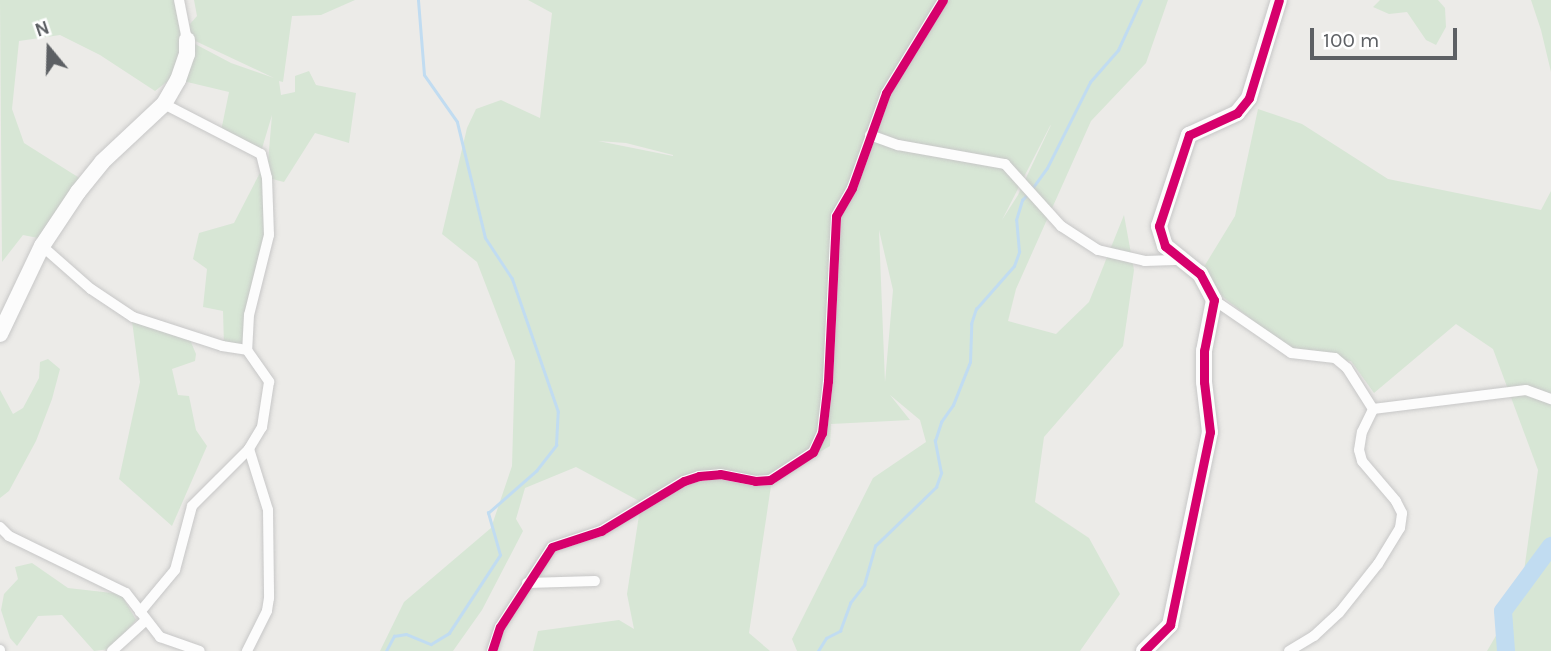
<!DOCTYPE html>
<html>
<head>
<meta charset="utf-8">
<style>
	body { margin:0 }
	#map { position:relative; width:1551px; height:651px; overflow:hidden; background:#ecebe8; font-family:Karla,sans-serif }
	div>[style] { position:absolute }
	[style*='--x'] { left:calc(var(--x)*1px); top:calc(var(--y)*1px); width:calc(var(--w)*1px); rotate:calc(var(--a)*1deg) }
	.green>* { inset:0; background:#d7e6d5 }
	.stream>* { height:2.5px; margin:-1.25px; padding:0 1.25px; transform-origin:1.25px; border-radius:1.25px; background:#c1dcf1 }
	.river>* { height:18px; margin:-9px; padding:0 9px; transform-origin:9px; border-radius:9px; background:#c1dcf1 }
	.roads { filter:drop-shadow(0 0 2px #c7c7c7) drop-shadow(0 0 2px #c7c7c7) }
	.street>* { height:10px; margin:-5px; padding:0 5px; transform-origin:5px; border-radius:5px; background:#fcfcfc }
	.secondary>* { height:16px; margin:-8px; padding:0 8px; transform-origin:8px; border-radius:8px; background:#fcfcfc }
	.cycleway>* { height:9px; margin:-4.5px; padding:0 4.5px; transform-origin:4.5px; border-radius:4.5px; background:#d6006c }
	span { translate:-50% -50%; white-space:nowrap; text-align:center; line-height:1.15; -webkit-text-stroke:6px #fff; paint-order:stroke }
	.north { position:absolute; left:14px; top:14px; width:70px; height:70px; -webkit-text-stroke:5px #fff; paint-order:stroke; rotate:341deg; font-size:19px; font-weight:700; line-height:28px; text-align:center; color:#5d6064 }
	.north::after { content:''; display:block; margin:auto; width:24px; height:32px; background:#5d6064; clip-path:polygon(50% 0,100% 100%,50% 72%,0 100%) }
	.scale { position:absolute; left:1310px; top:28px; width:147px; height:32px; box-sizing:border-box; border:4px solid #5d6064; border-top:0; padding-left:9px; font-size:21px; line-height:24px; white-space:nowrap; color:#5d6064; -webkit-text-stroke:5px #fff; paint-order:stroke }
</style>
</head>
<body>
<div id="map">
	<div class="green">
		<div style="clip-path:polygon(0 0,180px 0,181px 42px,173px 77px,155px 91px,100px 55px,60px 35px,19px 41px,12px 109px,24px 143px,81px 179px,38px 238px,23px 235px,2px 262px)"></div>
		<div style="clip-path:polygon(194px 0,355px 0,321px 15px,292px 16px,283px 82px,279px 81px,281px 95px,295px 92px,295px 76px,309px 71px,316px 85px,356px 93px,349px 143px,315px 133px,284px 182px,268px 178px,268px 227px,246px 348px,224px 346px,223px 311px,203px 307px,207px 269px,193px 259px,199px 233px,234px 223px,264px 165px,267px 174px,272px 115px,260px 155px,221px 131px,229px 92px,183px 81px,195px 44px,231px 63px,274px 78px,189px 38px,190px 24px,197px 16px)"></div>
		<div style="clip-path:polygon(evenodd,528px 0,1168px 0,1146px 63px,1091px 121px,1016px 289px,1008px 321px,1056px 334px,1089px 302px,1124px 215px,1134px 270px,1123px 346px,1044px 437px,1035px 502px,1089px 538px,1120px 594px,1080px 651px,797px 651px,792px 639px,873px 478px,926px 442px,920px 420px,890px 395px,910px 420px,831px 424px,830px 446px,772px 479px,749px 633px,770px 651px,533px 651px,538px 631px,619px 620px,634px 629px,627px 594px,641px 502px,576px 467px,525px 488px,516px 519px,523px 531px,482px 610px,453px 651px,380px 651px,404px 602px,491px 528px,512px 466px,515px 361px,477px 262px,442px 234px,467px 128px,476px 109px,501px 100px,540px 118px,552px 13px,528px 0,1051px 125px,1018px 195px,1002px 220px,1050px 126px,1051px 125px,528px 0,598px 141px,626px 143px,673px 155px,673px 156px,598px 141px,528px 0,879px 230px,893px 290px,885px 382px,879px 231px,879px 230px)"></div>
		<div style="clip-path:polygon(1380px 0,1438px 0,1445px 8px,1446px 27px,1436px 45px,1426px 40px,1407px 12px,1389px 14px,1373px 7px)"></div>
		<div style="clip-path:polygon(1531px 0,1551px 0,1551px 72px,1541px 30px)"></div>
		<div style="clip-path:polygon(1258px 109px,1302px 124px,1388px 179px,1541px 210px,1551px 191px,1551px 651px,1487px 651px,1521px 593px,1538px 470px,1493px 349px,1456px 324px,1374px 393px,1351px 361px,1294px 353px,1223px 297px,1202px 270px,1235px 216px)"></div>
		<div style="clip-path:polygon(132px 321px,188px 335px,196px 354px,195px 361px,172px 369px,178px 395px,189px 396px,196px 430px,207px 446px,172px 526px,119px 479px,140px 382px)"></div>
		<div style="clip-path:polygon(48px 359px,60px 369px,52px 399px,36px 441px,9px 491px,0 498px,0 390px,13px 414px,23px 408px,39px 378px,40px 362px)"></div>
		<div style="clip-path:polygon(32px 563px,68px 588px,121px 594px,136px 620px,110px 649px,94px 651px,62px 615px,38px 616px,17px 646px,10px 638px,1px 610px,4px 594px,18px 579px,15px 567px)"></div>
	</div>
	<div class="stream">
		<div style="--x:1031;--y:190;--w:27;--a:-54"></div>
		<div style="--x:1047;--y:168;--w:96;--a:-63.4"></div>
		<div style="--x:1090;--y:82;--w:43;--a:-48.8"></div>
		<div style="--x:1118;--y:50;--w:55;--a:-65.3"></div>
		<div style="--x:386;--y:651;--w:17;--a:-62"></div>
		<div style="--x:394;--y:636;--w:12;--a:-9"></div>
		<div style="--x:406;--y:634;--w:27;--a:22"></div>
		<div style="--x:431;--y:644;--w:21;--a:-31"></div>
		<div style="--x:449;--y:633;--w:93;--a:-56.8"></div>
		<div style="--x:500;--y:555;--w:44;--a:-105.9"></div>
		<div style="--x:488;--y:513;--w:64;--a:-41.2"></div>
		<div style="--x:536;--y:471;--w:33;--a:-52"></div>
		<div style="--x:556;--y:445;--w:33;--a:-87"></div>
		<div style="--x:558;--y:412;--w:141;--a:-109.1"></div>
		<div style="--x:512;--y:279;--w:49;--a:-123.4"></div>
		<div style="--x:485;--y:238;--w:119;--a:-103.6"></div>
		<div style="--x:457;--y:122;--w:57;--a:-125.1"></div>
		<div style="--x:424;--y:75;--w:75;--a:-94.6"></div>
		<div style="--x:818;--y:651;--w:15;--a:-58"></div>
		<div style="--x:826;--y:638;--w:16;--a:-27"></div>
		<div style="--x:840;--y:631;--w:30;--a:-70"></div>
		<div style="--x:850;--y:603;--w:23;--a:-52"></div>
		<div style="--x:864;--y:585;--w:41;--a:-74.2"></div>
		<div style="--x:875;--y:546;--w:85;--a:-44"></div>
		<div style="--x:936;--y:487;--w:15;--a:-70"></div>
		<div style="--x:941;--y:473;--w:33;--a:-101"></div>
		<div style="--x:935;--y:441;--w:20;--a:-72"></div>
		<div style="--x:941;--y:422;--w:21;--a:-55"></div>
		<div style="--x:953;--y:405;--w:46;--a:-68.4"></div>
		<div style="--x:970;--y:362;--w:38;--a:-88"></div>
		<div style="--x:971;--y:324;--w:16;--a:-72"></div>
		<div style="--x:976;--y:309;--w:57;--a:-48.5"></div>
		<div style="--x:1014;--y:266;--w:15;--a:-70"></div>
		<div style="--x:1019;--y:252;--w:32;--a:-95"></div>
		<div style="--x:1016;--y:220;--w:21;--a:-73"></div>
		<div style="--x:1022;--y:200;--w:7;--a:-45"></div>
	</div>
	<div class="river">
		<div style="--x:1506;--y:651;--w:40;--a:-94.3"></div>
		<div style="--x:1503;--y:611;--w:81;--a:-53.6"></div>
	</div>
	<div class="roads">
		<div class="street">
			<div style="--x:179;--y:0;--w:41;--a:78.7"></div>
			<div style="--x:164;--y:104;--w:109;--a:27.3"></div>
			<div style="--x:261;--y:154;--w:25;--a:76"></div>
			<div style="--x:267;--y:178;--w:57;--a:88"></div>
			<div style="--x:269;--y:235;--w:82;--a:104"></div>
			<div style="--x:249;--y:315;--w:35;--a:93"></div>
			<div style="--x:247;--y:350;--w:39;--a:55"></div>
			<div style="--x:269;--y:382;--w:46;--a:98.8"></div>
			<div style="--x:262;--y:427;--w:26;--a:121"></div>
			<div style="--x:249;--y:449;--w:64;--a:72.7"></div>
			<div style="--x:268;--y:510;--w:88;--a:89.3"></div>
			<div style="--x:269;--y:598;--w:13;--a:99"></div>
			<div style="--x:267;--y:611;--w:45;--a:116.6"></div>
			<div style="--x:870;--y:135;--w:30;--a:20"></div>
			<div style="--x:898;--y:145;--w:109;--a:10.1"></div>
			<div style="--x:1005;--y:164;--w:84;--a:47.9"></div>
			<div style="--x:1061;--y:226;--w:44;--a:33"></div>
			<div style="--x:1098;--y:250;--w:48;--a:13.2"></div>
			<div style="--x:1145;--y:261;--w:37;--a:-2"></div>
			<div style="--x:42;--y:246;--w:65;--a:41.3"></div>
			<div style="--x:91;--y:289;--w:50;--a:33.7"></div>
			<div style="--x:133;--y:317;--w:94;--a:18"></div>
			<div style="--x:222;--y:346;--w:25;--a:9"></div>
			<div style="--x:1214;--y:300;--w:93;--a:34.5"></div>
			<div style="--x:1291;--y:353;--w:44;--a:6.5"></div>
			<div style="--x:1335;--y:358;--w:16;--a:40"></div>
			<div style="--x:1347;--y:368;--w:49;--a:57.6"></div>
			<div style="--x:0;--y:527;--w:13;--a:45"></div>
			<div style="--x:9;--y:536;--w:130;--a:26"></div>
			<div style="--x:126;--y:593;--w:56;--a:52.3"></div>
			<div style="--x:160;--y:637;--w:42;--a:19.3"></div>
			<div style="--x:527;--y:583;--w:68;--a:-1.7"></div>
			<div style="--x:140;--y:612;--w:55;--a:-50.2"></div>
			<div style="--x:175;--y:570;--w:66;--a:-75.1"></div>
			<div style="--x:192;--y:506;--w:81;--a:-45"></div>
			<div style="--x:0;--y:650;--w:1;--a:90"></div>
			<div style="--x:112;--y:651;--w:45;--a:-42.3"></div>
			<div style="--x:492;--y:651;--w:25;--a:-72"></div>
			<div style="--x:500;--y:627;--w:95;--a:-57"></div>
			<div style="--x:552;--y:547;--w:52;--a:-18.1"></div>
			<div style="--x:601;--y:531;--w:97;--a:-31.1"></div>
			<div style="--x:684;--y:481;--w:16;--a:-18"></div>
			<div style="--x:699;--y:476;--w:21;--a:-5"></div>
			<div style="--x:720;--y:474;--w:36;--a:11"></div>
			<div style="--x:755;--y:481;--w:15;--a:-4"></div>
			<div style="--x:770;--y:480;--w:51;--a:-33.1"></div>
			<div style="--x:813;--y:452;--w:21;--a:-65"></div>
			<div style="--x:822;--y:433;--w:52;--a:-83.4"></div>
			<div style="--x:828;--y:381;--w:165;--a:-87.2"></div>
			<div style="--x:836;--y:216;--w:32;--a:-60"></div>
			<div style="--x:852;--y:188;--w:101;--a:-70.3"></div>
			<div style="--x:886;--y:93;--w:109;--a:-58.5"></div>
			<div style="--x:1289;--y:651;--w:29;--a:-31"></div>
			<div style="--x:1314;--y:636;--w:34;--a:-43"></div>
			<div style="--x:1339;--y:613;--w:63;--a:-51.5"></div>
			<div style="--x:1378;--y:564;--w:42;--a:-58.6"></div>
			<div style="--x:1400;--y:528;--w:15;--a:-82"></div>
			<div style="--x:1402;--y:513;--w:13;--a:-117"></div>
			<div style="--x:1396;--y:501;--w:52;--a:-130.4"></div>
			<div style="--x:1362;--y:461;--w:11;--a:-105"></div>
			<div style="--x:1359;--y:450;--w:18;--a:-81"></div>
			<div style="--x:1362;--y:432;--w:25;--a:-64"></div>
			<div style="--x:1373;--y:409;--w:154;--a:-7.1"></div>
			<div style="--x:1526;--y:390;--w:27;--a:20"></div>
		</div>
		<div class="secondary">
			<div style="--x:0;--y:334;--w:98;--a:-64.5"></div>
			<div style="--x:42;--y:246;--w:65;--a:-56.3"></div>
			<div style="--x:78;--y:192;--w:38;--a:-51"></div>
			<div style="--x:102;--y:162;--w:85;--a:-43.1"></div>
			<div style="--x:164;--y:104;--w:28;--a:-60"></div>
			<div style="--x:178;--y:80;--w:28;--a:-71"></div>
			<div style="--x:187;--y:54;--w:14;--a:-90"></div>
			<div style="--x:1144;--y:651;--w:37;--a:-45"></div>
			<div style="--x:1170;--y:625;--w:197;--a:-78.3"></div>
			<div style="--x:1210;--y:432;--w:50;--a:-96.8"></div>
			<div style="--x:1204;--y:382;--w:31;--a:-90"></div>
			<div style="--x:1204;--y:351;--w:52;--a:-78.9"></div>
			<div style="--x:1214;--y:300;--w:30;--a:-118"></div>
			<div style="--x:1200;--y:274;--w:45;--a:-141.3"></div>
			<div style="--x:1165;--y:246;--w:21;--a:-107"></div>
			<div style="--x:1159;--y:226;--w:96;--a:-71.8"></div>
			<div style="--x:1189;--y:135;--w:53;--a:-24.6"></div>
			<div style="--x:1237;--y:113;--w:19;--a:-51"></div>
			<div style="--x:1249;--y:98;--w:102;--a:-73"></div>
		</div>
	</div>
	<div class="cycleway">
		<div style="--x:492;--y:651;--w:25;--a:-72"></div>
		<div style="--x:500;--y:627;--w:95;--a:-57"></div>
		<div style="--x:552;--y:547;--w:52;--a:-18.1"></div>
		<div style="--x:601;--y:531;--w:97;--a:-31.1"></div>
		<div style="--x:684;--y:481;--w:16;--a:-18"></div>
		<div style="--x:699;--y:476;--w:21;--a:-5"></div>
		<div style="--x:720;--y:474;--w:36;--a:11"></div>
		<div style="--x:755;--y:481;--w:15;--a:-4"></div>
		<div style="--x:770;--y:480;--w:51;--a:-33.1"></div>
		<div style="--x:813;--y:452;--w:21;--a:-65"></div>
		<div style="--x:822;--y:433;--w:52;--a:-83.4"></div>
		<div style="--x:828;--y:381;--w:165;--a:-87.2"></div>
		<div style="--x:836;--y:216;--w:32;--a:-60"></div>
		<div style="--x:852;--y:188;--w:101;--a:-70.3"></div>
		<div style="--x:886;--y:93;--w:109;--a:-58.5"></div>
		<div style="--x:1144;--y:651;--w:37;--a:-45"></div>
		<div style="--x:1170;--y:625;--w:197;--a:-78.3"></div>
		<div style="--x:1210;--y:432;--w:50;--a:-96.8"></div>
		<div style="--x:1204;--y:382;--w:31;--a:-90"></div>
		<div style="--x:1204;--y:351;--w:52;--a:-78.9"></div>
		<div style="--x:1214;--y:300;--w:30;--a:-118"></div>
		<div style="--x:1200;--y:274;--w:45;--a:-141.3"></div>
		<div style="--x:1165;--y:246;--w:21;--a:-107"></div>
		<div style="--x:1159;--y:226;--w:96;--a:-71.8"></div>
		<div style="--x:1189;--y:135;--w:53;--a:-24.6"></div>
		<div style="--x:1237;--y:113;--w:19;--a:-51"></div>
		<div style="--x:1249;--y:98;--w:102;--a:-73"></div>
	</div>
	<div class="north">N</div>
	<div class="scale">100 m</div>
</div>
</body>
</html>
